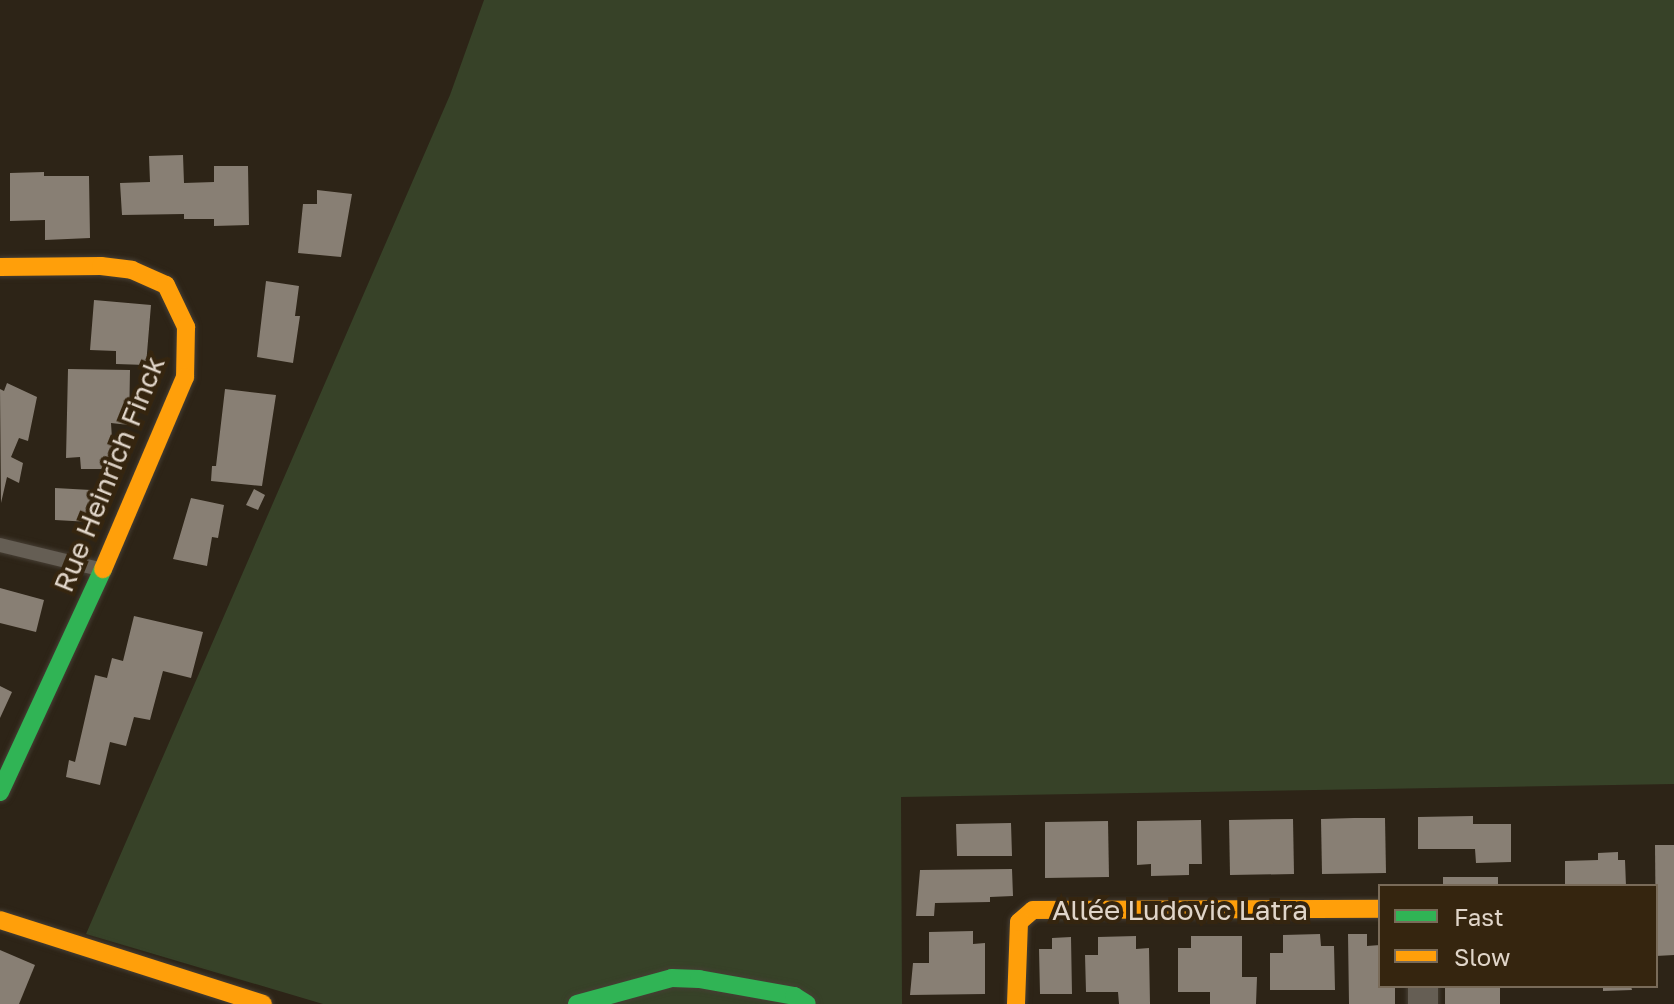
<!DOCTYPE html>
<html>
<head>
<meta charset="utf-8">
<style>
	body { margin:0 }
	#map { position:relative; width:1674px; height:1004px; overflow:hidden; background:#2d2417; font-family:"Golos Text",sans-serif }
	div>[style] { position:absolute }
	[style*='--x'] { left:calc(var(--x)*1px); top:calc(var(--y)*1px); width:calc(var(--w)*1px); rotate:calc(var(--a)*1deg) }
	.green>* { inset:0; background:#374228 }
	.building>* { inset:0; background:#887f74 }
	.roads { filter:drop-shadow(0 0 2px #463e34) drop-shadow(0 0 2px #463e34) }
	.lane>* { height:14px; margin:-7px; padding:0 7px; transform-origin:7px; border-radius:7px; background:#655e54 }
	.street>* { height:30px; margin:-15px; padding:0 15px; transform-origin:15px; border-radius:15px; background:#655e54 }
	.fast>* { height:18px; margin:-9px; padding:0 9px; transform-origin:9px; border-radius:9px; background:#30b455 }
	.slow>* { height:18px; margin:-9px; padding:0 9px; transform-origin:9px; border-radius:9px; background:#ff9f0a }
	span { translate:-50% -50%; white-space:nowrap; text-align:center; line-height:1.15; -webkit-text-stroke:8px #35250f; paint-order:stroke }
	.street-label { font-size:28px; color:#e0d5c9 }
	.legend { position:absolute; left:1378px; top:884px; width:280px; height:104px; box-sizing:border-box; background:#35250f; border:2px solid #796b59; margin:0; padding:10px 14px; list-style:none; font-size:24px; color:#e0d5c9 }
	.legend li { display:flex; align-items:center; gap:16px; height:40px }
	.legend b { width:40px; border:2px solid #796b59 }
</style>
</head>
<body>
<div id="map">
	<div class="green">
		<div style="clip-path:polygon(484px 0,1674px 0,1674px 784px,901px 797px,902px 1004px,323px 1004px,86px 934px,450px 95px)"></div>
	</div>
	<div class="building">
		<div style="clip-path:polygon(183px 155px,184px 183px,214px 182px,214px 166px,248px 166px,249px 225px,214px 226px,214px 219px,184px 219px,184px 214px,122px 215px,120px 183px,150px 182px,149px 156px)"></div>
		<div style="clip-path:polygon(44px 172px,44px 176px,89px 176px,90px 238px,45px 240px,45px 220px,10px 221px,10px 173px)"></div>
		<div style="clip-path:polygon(317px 190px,352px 194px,341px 257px,298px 253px,303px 204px,317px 204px)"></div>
		<div style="clip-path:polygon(266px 281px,299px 286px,295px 316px,300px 316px,293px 363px,257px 357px)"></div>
		<div style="clip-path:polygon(94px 300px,151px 305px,146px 365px,116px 364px,116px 351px,90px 350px)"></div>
		<div style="clip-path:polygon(68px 369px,130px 370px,129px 425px,111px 423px,114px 469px,81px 469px,80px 457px,66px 458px)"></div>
		<div style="clip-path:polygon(7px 383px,37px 397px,28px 441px,19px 438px,11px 457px,23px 463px,19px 483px,7px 477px,1px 503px,0 389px,4px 391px)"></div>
		<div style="clip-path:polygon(225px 389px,276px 395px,262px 486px,211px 481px,212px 466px,216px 466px)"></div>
		<div style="clip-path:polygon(55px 488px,91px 490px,90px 522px,55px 520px)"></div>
		<div style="clip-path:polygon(254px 489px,265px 495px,258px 510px,246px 505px)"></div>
		<div style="clip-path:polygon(191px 498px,224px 505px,218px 538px,212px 537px,207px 566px,173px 559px)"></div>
		<div style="clip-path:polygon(0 588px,44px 600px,36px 632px,0 623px)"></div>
		<div style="clip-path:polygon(134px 616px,203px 632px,191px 678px,163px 671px,150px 720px,134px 717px,126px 746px,110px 742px,100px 785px,66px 777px,69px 760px,75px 762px,95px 675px,107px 678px,112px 658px,123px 661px)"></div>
		<div style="clip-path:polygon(0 686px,12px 692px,0 718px)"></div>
		<div style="clip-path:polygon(1473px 816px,1473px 824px,1511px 824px,1511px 862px,1476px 863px,1475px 849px,1418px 849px,1418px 817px)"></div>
		<div style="clip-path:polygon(1354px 818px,1385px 818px,1386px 873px,1322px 874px,1321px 819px)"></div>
		<div style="clip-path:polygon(1293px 819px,1294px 874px,1230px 875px,1229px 820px)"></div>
		<div style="clip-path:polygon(1201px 820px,1202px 864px,1189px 864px,1189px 875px,1151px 876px,1151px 864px,1137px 865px,1137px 821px)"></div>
		<div style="clip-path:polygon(1108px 821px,1109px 877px,1045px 878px,1045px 822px)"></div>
		<div style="clip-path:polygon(1011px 823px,1012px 856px,957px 856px,956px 824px)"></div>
		<div style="clip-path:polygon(1655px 845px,1674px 845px,1674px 955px,1656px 956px)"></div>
		<div style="clip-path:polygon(1618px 852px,1618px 860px,1625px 860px,1626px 886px,1565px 886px,1565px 861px,1598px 860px,1598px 853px)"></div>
		<div style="clip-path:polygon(1012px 869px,1013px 896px,990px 897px,990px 902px,935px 903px,934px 916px,916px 916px,920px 870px)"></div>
		<div style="clip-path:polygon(1443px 877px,1498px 877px,1498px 886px,1443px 886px)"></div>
		<div style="clip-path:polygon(973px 931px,973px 944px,985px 943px,985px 994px,910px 995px,913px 963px,929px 963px,929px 932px)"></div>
		<div style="clip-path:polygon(1320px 934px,1321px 946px,1334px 946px,1335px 990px,1270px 990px,1270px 953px,1283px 953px,1283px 935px)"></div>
		<div style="clip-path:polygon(1348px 934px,1367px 934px,1367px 946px,1380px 945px,1380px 986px,1395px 986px,1395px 1004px,1349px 1004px)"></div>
		<div style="clip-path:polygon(1136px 936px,1136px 949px,1149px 948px,1150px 1004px,1119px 1004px,1118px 992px,1086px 992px,1085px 955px,1098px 955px,1098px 937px)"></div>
		<div style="clip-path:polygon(1191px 936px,1242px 936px,1242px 977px,1257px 977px,1256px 1004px,1210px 1004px,1210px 992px,1178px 992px,1178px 948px,1191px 948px)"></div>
		<div style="clip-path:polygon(1071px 937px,1072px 994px,1040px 994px,1039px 949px,1052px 949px,1052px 938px)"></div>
		<div style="clip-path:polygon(0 950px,35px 965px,19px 1004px,0 1004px)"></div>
		<div style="clip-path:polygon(1445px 986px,1500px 986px,1500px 1004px,1445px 1004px)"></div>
		<div style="clip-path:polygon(1603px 986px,1631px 986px,1632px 990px,1603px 991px)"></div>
	</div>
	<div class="roads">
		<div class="lane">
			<div style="--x:0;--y:545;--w:102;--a:13.6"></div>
		</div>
		<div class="street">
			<div style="--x:1423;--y:986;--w:18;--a:90"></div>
		</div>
		<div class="fast">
			<div style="--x:0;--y:792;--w:246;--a:-65.2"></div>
			<div style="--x:577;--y:1004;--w:98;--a:-15.3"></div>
			<div style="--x:672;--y:978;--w:27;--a:2"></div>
			<div style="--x:699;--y:979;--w:97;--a:10.1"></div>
			<div style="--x:794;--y:996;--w:15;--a:32"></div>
		</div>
		<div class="slow">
			<div style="--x:0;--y:267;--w:101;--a:-0.6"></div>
			<div style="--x:101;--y:266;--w:31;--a:7"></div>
			<div style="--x:132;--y:270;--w:37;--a:24"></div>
			<div style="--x:166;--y:285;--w:47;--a:64.5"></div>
			<div style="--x:186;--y:327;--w:50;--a:91.1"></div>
			<div style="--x:185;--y:377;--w:209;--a:113.1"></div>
			<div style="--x:0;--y:920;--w:276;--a:17.7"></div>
			<div style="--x:1016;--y:1004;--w:82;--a:-87.9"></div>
			<div style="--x:1019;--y:922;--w:18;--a:-41"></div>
			<div style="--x:1033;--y:910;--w:347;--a:-0.2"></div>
		</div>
	</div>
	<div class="street-label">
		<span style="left:109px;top:474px;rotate:-68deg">Rue Heinrich Finck</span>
		<span style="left:1180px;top:910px">Allée Ludovic Latra</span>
	</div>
	<ul class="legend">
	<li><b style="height:10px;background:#30b455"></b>Fast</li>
	<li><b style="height:10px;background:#ff9f0a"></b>Slow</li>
	</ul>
</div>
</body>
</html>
